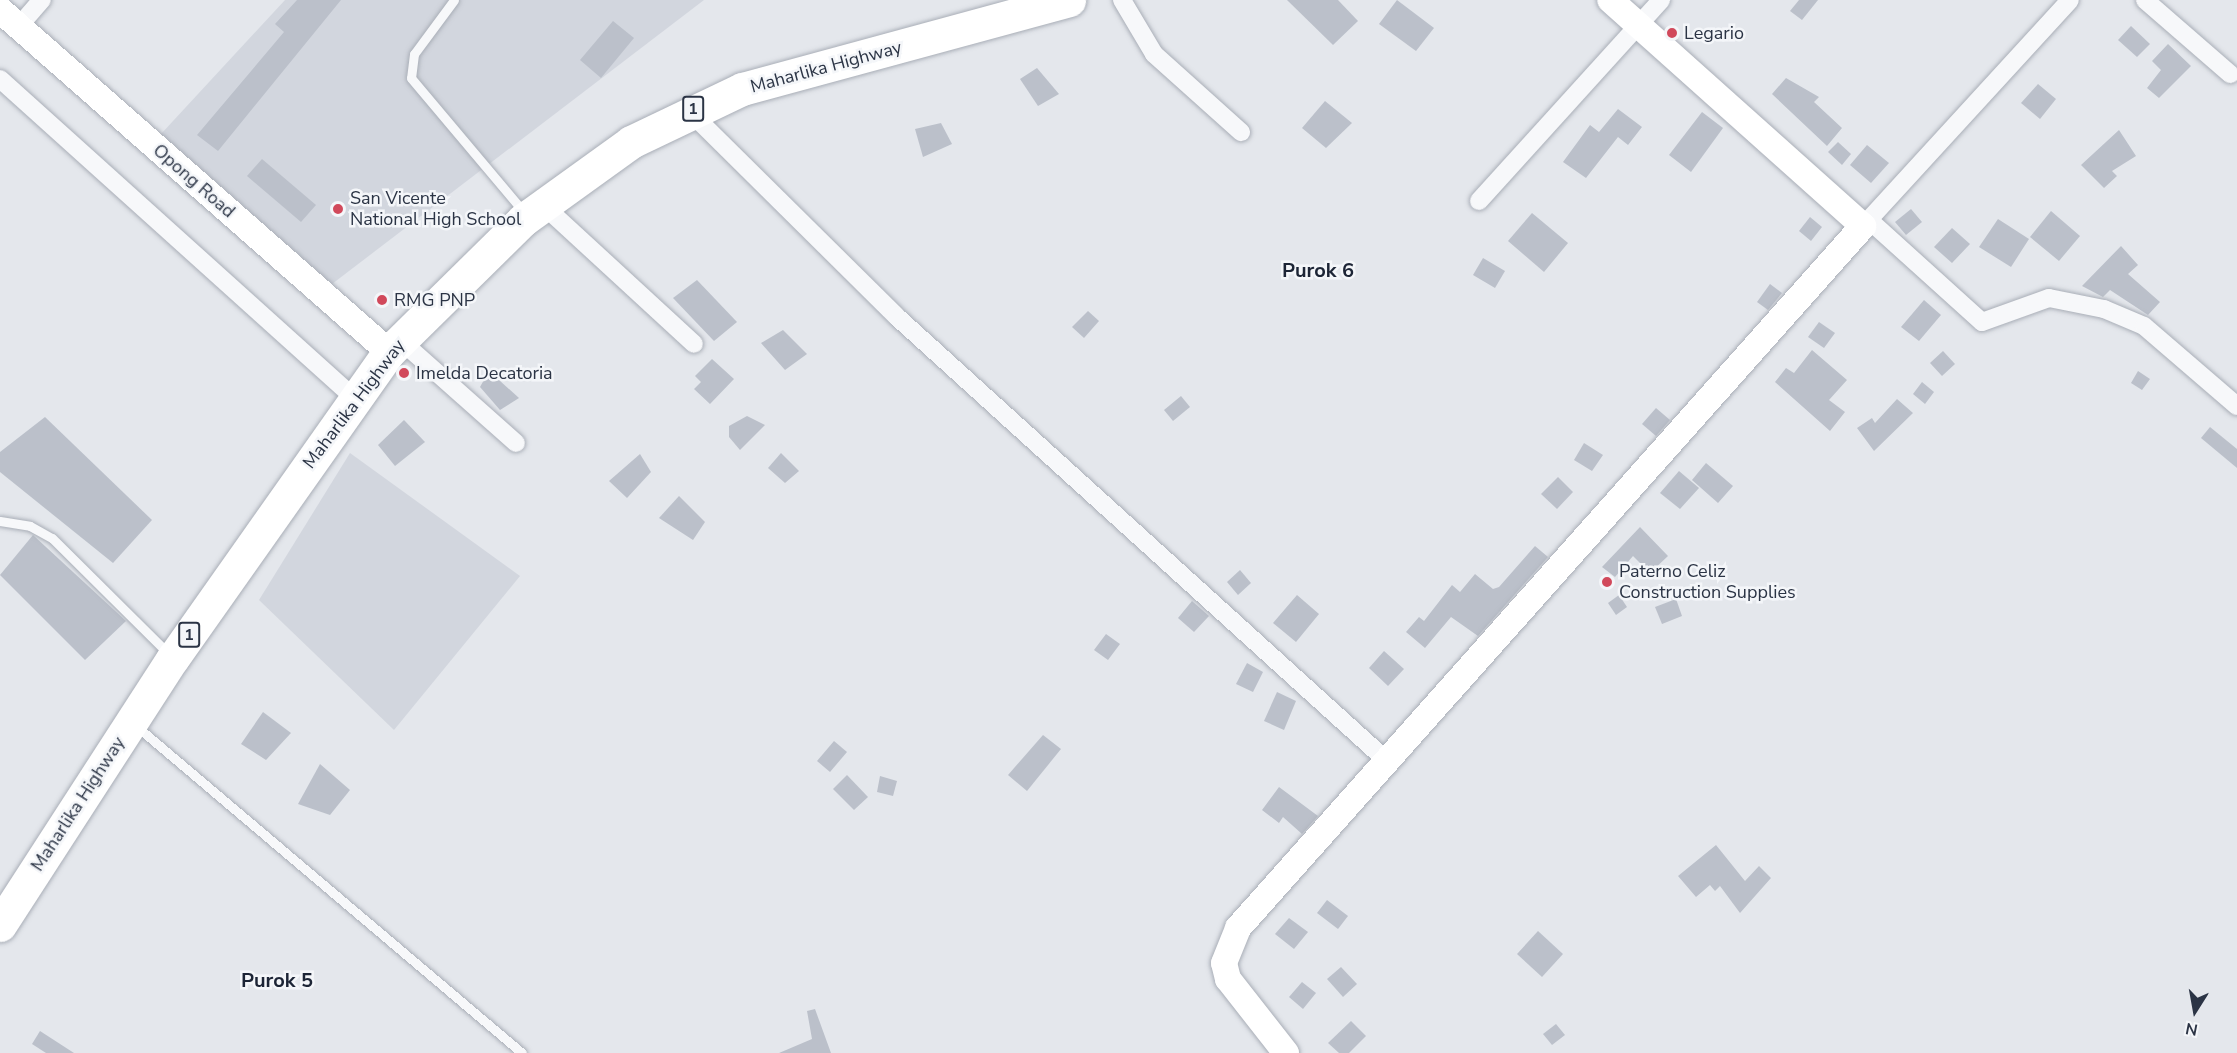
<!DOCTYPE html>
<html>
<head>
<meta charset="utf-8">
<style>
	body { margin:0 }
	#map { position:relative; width:2237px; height:1053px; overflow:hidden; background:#e4e7ec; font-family:"Nunito Sans",sans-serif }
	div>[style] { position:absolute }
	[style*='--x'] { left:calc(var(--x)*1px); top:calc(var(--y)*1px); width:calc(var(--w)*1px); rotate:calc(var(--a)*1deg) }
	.built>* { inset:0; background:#d2d6de }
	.building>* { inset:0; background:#bbc0ca }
	.roads { filter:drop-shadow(0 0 2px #a9aeb7) drop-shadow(0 0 2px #a9aeb7) }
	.lane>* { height:9px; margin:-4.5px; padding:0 4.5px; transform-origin:4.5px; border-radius:4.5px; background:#f7f8fa }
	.street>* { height:18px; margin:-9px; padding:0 9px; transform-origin:9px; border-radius:9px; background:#f7f8fa }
	.secondary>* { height:26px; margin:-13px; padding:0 13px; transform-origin:13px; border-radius:13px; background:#fff }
	.highway>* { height:33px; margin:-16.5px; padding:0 16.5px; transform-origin:16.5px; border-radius:16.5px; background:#fff }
	.dots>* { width:16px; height:16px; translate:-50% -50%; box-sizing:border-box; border:3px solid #f4f6f9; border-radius:50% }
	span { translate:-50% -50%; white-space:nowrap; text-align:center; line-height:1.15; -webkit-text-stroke:5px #f4f6f9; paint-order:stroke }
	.shield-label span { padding:2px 4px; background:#f4f6f9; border:2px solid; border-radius:4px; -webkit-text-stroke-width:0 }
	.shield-label { font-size:16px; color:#2b3445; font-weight:700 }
	.poi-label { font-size:18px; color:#2b3445 }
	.left { translate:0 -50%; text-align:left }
	.street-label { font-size:18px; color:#2b3445 }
	.neighbourhood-label { font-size:20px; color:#1d2536; font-weight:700 }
	.north { position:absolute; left:2165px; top:981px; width:60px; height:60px; -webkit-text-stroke:4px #f4f6f9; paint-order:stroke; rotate:191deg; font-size:16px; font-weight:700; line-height:24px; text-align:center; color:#2b3445 }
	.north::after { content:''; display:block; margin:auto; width:21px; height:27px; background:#2b3445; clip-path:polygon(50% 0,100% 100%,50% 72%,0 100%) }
</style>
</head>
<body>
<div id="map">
	<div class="built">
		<div style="clip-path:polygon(285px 0,704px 0,332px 284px,161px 134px)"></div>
		<div style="clip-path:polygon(350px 453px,520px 576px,394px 730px,259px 600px)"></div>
	</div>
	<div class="building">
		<div style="clip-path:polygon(297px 0,341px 0,218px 151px,197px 135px,284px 32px,275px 24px)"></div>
		<div style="clip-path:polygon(1287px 0,1338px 0,1358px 21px,1333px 45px)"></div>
		<div style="clip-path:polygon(1397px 0,1434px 28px,1416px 51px,1379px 24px)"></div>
		<div style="clip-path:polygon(1799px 0,1818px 0,1802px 20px,1790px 11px)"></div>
		<div style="clip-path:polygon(613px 21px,634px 38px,601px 78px,580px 60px)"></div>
		<div style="clip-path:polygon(2131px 26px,2150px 44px,2137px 57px,2118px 40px)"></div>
		<div style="clip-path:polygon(2168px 44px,2191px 66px,2159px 98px,2147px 88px,2161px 70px,2152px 61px)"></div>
		<div style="clip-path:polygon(1037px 68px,1059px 94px,1038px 106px,1020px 79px)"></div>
		<div style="clip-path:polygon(1786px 78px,1819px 97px,1814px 102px,1842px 128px,1827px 146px,1772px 94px)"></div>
		<div style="clip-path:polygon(2038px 84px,2056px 99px,2040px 119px,2021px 103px)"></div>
		<div style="clip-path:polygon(1325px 101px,1352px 123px,1326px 148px,1302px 128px)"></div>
		<div style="clip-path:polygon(1618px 109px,1642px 127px,1628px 145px,1618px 137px,1586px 178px,1563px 162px,1590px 125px,1599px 132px)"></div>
		<div style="clip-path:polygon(1702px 112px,1723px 128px,1691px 172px,1669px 155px)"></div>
		<div style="clip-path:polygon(941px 123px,952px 144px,923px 157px,915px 129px)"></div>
		<div style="clip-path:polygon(2119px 130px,2136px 156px,2112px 171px,2117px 176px,2104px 188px,2081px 165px)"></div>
		<div style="clip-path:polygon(1838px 142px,1851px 154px,1842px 165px,1828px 152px)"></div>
		<div style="clip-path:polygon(1867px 145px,1889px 163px,1871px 183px,1850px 165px)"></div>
		<div style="clip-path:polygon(262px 159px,316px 205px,301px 222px,247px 176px)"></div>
		<div style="clip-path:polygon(1911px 209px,1922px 222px,1906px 235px,1895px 222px)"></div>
		<div style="clip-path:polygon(2051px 211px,2080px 236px,2059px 261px,2030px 237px)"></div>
		<div style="clip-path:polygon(1532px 213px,1568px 243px,1544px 272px,1508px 241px)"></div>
		<div style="clip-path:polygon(1810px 217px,1822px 227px,1811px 241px,1799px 231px)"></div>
		<div style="clip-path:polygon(1998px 219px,2029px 239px,2011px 267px,1979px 247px)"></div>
		<div style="clip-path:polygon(1952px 228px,1970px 244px,1952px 263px,1934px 247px)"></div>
		<div style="clip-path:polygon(2121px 246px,2138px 265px,2128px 274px,2160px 302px,2148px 315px,2110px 290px,2103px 297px,2082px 286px)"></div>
		<div style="clip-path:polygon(1483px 258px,1505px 271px,1495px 288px,1473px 275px)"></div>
		<div style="clip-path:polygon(697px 280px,737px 322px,714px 341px,673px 298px)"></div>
		<div style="clip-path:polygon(1770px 284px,1782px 293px,1768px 310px,1757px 302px)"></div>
		<div style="clip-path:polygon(1924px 300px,1941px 315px,1919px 341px,1901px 327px)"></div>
		<div style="clip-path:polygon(1088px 311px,1099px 321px,1084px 338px,1072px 327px)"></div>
		<div style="clip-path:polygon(1819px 322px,1835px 333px,1824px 348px,1808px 337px)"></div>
		<div style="clip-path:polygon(783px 330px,807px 354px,785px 370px,761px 343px)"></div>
		<div style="clip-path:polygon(1812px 350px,1847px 380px,1829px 400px,1845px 412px,1830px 431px,1775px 382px,1786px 368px,1794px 373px)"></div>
		<div style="clip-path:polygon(1943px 351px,1955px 364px,1942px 376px,1930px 363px)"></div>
		<div style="clip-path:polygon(712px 359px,734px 379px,710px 404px,694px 389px,701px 382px,695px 376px)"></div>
		<div style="clip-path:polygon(489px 371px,519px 398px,500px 410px,480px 387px)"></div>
		<div style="clip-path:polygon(2138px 371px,2150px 379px,2142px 390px,2131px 383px)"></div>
		<div style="clip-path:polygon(1922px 382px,1934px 392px,1925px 404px,1913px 394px)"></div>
		<div style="clip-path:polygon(1181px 396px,1190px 407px,1173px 421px,1164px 410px)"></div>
		<div style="clip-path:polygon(1897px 399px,1913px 413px,1874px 451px,1857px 428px,1872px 418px,1875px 423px)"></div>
		<div style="clip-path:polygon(1656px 408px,1670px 420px,1656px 436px,1642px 424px)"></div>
		<div style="clip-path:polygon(747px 416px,765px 425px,740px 450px,729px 437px,729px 426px)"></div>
		<div style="clip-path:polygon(45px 417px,152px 520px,113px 563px,0 472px,0 452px)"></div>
		<div style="clip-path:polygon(404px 420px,425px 442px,395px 466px,378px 445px)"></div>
		<div style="clip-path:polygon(2210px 427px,2237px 449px,2237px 468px,2201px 438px)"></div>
		<div style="clip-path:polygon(1584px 443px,1603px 455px,1592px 471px,1574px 460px)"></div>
		<div style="clip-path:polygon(781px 453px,799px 471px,785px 483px,768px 468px)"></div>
		<div style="clip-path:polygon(640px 454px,651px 472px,627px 498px,609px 481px)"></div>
		<div style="clip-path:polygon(1706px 463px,1733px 486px,1718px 503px,1692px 480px)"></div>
		<div style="clip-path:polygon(1679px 471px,1699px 488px,1680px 509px,1660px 493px)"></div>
		<div style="clip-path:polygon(1558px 477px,1573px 492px,1557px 509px,1541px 494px)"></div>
		<div style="clip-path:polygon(679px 496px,705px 522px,693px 540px,659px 518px)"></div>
		<div style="clip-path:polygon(1640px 527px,1668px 556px,1650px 573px,1633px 556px,1615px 577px,1602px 567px)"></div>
		<div style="clip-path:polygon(33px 535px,126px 621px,85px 660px,0 575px)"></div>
		<div style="clip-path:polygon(1535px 546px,1548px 557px,1478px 636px,1451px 617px,1425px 648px,1406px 632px,1419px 617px,1424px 621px,1452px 585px,1460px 592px,1475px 574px,1493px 589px,1499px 587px)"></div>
		<div style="clip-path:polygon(1240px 570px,1251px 583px,1238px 595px,1227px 582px)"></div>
		<div style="clip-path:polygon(1297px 595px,1319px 614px,1296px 642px,1273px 623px)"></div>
		<div style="clip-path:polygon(1619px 595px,1627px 607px,1616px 615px,1608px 603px)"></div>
		<div style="clip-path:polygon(1676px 599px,1682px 616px,1662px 624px,1655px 607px)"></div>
		<div style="clip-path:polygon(1192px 601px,1209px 616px,1194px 632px,1178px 618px)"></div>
		<div style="clip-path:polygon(1106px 634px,1120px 644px,1108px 660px,1094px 650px)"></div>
		<div style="clip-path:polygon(1384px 651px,1404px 669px,1388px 686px,1369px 668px)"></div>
		<div style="clip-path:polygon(1247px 663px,1263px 672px,1253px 692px,1236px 684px)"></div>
		<div style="clip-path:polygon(1277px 692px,1296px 701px,1284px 730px,1264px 721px)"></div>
		<div style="clip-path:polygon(263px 712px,291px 733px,266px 760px,241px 744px)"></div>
		<div style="clip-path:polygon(1043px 735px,1061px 749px,1027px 791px,1008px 775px)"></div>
		<div style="clip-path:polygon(834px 741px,847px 752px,830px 772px,817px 761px)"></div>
		<div style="clip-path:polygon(320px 764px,350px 790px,330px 815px,298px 804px)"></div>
		<div style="clip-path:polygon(847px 775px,868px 797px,854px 810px,833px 789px)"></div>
		<div style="clip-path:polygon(880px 776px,897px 781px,893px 796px,877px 792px)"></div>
		<div style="clip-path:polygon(1279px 787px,1318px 816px,1302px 834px,1283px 817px,1279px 823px,1262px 810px)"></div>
		<div style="clip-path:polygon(1716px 845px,1745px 881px,1759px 866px,1771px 878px,1740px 913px,1720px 886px,1715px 891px,1710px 885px,1696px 897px,1678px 876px)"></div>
		<div style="clip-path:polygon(1327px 900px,1348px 916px,1338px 929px,1317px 913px)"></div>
		<div style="clip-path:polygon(1289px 918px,1308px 932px,1294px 949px,1275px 934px)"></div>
		<div style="clip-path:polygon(1538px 931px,1563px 954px,1542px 977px,1517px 954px)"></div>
		<div style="clip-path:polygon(1341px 967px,1357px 984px,1343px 997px,1327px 979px)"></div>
		<div style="clip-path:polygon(1302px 982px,1316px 993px,1303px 1009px,1289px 997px)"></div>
		<div style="clip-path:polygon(815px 1009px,831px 1053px,779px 1053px,812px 1039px,807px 1011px)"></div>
		<div style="clip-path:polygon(1351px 1021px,1366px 1036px,1349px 1053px,1339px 1053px,1328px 1043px)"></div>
		<div style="clip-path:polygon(1556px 1024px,1565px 1035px,1552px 1045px,1543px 1034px)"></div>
		<div style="clip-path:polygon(40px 1031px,74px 1053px,46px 1053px,32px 1044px)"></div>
	</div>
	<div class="roads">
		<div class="lane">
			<div style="--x:454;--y:0;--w:67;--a:126.5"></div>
			<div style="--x:414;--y:54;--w:24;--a:97"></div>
			<div style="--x:411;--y:78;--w:175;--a:49.9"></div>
			<div style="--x:0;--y:521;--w:30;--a:9"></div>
			<div style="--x:30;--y:526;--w:25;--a:29"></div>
			<div style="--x:52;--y:538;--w:165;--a:44.8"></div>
			<div style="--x:135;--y:725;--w:507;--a:40.28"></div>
		</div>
		<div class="street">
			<div style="--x:1122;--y:0;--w:63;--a:59.3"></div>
			<div style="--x:1154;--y:54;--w:117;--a:41.9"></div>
			<div style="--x:2145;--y:0;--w:113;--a:41"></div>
			<div style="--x:19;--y:26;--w:35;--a:-49"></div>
			<div style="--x:0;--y:79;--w:478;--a:42"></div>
			<div style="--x:689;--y:111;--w:291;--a:44.7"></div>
			<div style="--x:896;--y:316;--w:664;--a:42.19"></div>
			<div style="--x:1479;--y:201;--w:271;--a:-47.8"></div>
			<div style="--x:543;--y:205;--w:205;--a:42.6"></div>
			<div style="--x:1869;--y:220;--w:152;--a:42.1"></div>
			<div style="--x:1982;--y:322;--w:71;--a:-19.7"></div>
			<div style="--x:2049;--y:298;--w:56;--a:11.3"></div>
			<div style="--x:2104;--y:309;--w:43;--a:23"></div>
			<div style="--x:2144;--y:326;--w:123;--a:40.7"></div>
			<div style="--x:1863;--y:226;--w:306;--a:-47.5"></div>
			<div style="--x:400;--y:340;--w:155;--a:41.6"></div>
		</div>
		<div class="secondary">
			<div style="--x:0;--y:10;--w:518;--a:41.32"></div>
			<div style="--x:1286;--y:1053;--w:94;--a:-128.1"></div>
			<div style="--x:1228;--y:979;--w:16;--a:-104"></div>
			<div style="--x:1224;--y:963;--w:38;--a:-68"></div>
			<div style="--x:1238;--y:928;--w:940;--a:-48.32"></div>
			<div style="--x:1863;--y:226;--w:339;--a:-138.2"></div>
		</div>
		<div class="highway">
			<div style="--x:0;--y:925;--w:318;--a:-57.1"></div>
			<div style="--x:173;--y:658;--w:375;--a:-54.8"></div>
			<div style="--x:389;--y:352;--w:188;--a:-44.6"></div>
			<div style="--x:523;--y:220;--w:133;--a:-35.8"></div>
			<div style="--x:631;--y:142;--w:123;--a:-25.5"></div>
			<div style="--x:742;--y:89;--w:339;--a:-15.2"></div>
		</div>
	</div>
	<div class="dots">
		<div style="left:1672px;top:33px;background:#d1495b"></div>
		<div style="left:338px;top:209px;background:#d1495b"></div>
		<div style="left:382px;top:300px;background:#d1495b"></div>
		<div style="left:404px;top:373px;background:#d1495b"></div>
		<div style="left:1607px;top:582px;background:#d1495b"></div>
	</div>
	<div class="shield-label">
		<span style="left:693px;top:109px">1</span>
		<span style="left:189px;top:635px">1</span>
	</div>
	<div class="poi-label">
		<span class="left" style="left:1684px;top:33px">Legario</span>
		<span class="left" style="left:350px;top:209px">San Vicente<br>National High School</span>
		<span class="left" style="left:394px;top:300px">RMG PNP</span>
		<span class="left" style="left:416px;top:373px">Imelda Decatoria</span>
		<span class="left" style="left:1619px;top:582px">Paterno Celiz<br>Construction Supplies</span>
	</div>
	<div class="street-label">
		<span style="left:826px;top:67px;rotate:-15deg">Maharlika Highway</span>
		<span style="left:194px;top:181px;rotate:41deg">Opong Road</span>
		<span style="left:354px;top:404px;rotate:-53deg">Maharlika Highway</span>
		<span style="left:78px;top:804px;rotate:-57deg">Maharlika Highway</span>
	</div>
	<div class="neighbourhood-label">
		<span style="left:1318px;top:270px">Purok 6</span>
		<span style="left:277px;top:980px">Purok 5</span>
	</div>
	<div class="north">N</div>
</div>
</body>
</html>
